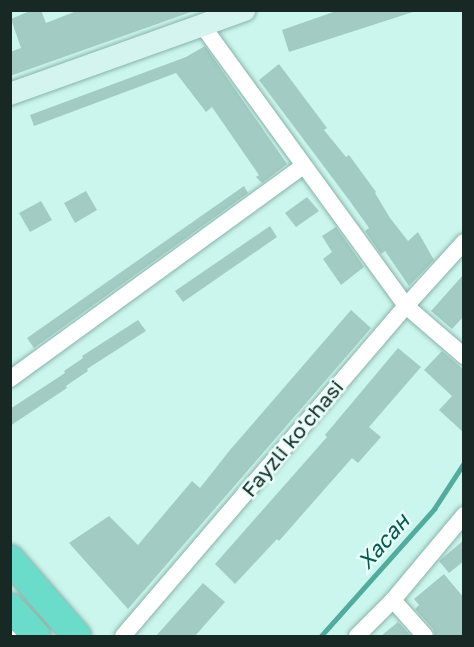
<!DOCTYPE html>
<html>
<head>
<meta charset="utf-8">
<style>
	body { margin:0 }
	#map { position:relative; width:474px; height:647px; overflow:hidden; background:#cbf6ed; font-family:"Golos Text",sans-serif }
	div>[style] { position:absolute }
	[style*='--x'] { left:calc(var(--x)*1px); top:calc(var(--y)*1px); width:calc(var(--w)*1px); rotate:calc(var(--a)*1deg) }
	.stream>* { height:4.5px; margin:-2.25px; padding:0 2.25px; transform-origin:2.25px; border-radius:2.25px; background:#52ac9d }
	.building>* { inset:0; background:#a2ccc3 }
	.roads { filter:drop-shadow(0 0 2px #89b2a9) drop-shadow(0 0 2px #89b2a9) }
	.lane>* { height:8px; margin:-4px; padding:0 4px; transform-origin:4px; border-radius:4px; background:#fff }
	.street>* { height:16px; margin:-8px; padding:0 8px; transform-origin:8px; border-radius:8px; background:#fff }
	.secondary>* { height:22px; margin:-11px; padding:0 11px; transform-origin:11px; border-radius:11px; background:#d3f4ef }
	.highway>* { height:28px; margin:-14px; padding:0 14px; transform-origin:14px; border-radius:14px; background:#6bdcc9 }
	span { translate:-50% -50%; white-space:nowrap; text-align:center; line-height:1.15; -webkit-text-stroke:5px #e6fff9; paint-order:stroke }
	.street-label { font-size:21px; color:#182825 }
	.water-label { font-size:22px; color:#07584d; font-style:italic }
	.frame { position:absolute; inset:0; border:12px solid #182825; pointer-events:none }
</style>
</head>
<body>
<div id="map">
	<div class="stream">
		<div style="--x:321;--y:636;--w:170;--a:-48.3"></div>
		<div style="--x:434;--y:509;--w:55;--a:-56.9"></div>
	</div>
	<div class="building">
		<div style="clip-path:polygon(32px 10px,41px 10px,46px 23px,79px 10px,191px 12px,10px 76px,10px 52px,21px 48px,11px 19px)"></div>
		<div style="clip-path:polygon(339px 10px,413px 10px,413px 12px,289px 52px,282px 30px)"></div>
		<div style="clip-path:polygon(205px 46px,287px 164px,262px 183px,256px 177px,259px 175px,212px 107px,206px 112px,176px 73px,34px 126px,30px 115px,186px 57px)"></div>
		<div style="clip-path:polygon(279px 64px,327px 128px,324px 130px,346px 157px,349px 155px,376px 192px,375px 193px,390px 218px,408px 241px,418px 232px,434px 260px,409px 286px,385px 251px,381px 254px,365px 231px,369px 228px,349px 200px,259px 80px)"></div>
		<div style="clip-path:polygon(244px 186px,248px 193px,34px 348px,27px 338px)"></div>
		<div style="clip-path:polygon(86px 191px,97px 210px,75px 223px,64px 203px)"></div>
		<div style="clip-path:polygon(307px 197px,319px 211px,296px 227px,285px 213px)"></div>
		<div style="clip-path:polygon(41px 201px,52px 220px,30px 232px,19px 213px)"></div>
		<div style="clip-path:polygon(270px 226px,277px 237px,183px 302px,175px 291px)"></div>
		<div style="clip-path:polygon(336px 227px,364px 267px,341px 285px,323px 259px,332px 252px,322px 236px)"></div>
		<div style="clip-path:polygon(464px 274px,464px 316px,452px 329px,431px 311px)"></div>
		<div style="clip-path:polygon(351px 310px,371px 328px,128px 609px,69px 543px,109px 516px,138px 545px,192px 481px,200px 488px,230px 450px)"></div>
		<div style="clip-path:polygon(138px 320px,146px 331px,87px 369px,88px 371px,66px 386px,67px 388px,10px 426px,10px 409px,65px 373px,64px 371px,83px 358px,82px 356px)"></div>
		<div style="clip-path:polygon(398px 348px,421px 367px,369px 427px,381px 437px,358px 463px,352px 458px,279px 541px,277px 539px,235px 584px,215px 564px,327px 437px,325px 435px)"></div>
		<div style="clip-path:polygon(442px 351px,464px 370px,464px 433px,439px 410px,452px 396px,424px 370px)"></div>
		<div style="clip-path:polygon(464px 540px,464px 561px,449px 573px,439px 561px)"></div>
		<div style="clip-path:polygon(444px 574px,464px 598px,464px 636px,435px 636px,433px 629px,415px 609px,419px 605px,414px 599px)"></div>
		<div style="clip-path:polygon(203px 583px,225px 602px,195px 636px,156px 636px)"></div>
		<div style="clip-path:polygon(398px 622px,411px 636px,381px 636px)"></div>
	</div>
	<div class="roads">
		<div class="lane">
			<div style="--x:11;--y:636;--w:16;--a:-22"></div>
		</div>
		<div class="street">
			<div style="--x:202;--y:25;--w:347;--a:54"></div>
			<div style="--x:406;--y:306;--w:77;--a:40.8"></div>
			<div style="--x:10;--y:379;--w:362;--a:-36"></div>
			<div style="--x:393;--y:600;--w:48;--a:48.4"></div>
			<div style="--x:123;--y:636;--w:435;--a:-49.4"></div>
			<div style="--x:406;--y:306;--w:86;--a:-47.8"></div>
			<div style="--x:357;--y:636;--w:51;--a:-45"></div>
			<div style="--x:393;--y:600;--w:111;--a:-50.1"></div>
		</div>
		<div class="secondary">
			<div style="--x:10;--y:94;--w:249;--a:-19.7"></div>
		</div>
		<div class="highway">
			<div style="--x:10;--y:559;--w:102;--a:49"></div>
			<div style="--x:10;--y:607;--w:39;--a:48"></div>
		</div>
	</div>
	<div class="street-label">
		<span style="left:292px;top:438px;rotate:-50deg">Fayzli ko'chasi</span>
	</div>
	<div class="water-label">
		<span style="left:383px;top:541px;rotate:-49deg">Хасан</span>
	</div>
	<div class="frame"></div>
</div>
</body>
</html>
